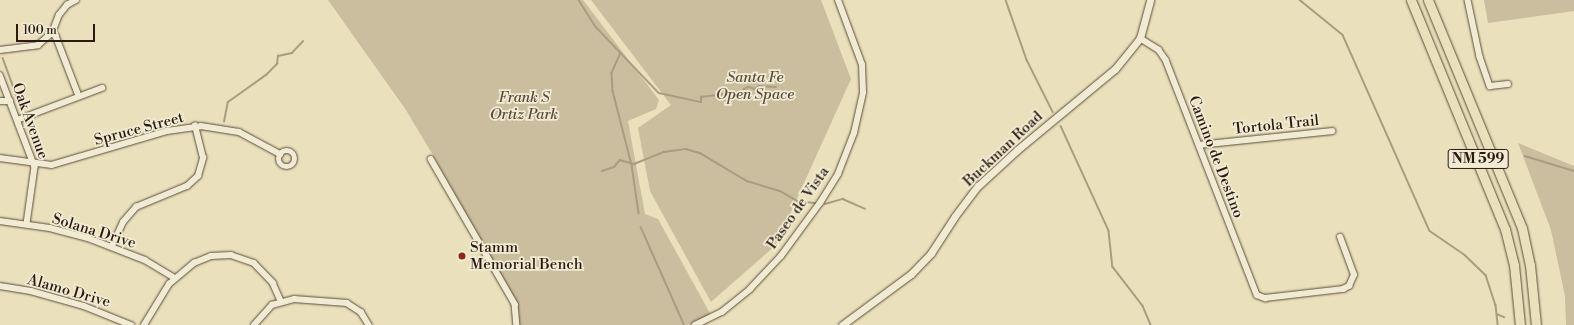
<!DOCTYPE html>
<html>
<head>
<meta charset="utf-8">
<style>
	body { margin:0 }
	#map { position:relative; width:1574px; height:325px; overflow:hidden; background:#eae0bb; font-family:"Libre Bodoni",serif }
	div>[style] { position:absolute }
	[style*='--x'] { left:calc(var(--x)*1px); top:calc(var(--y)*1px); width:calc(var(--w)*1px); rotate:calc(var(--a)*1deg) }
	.green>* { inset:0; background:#cabe9e }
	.stream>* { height:1.5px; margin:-0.75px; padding:0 0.75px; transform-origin:0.75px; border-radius:0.75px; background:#a99d81 }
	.roads { filter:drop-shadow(0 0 1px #5c4c3b) drop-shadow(0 0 1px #5c4c3b) }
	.minor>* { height:5.5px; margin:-2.75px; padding:0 2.75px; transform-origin:2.75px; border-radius:2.75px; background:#f1ebd3 }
	.minor>.ring { margin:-2.75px; padding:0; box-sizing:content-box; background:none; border:5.5px solid #f1ebd3; border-radius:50% }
	.tertiary>* { height:7px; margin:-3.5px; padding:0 3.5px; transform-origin:3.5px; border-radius:3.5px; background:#f1ebd3 }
	.trunk>* { height:9px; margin:-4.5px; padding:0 4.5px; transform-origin:4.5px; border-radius:4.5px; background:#eae0bb }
	.dots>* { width:11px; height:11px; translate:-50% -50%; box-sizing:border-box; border:2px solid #f1ebd3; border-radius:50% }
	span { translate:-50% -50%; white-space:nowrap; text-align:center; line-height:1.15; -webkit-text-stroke:3.5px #f1ebd3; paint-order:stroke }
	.shield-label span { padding:1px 3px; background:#f1ebd3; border:1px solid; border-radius:3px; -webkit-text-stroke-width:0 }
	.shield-label { font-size:14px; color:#2c1a10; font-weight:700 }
	.park-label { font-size:15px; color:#5b4b3b; font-style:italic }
	.street-label { font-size:15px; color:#2c1a10 }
	.poi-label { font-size:15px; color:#2c1a10 }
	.left { translate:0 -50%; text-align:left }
	.scale { position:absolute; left:16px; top:24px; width:79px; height:18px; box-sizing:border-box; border:2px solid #2c1a10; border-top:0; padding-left:5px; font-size:12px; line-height:14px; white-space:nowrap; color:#2c1a10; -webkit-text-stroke:3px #f1ebd3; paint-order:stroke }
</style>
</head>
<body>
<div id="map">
	<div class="green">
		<div style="clip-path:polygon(328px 0,583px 0,659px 100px,656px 109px,628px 121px,645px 214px,658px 219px,712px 317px,697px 325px,519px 325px,511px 297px,434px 157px,406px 110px)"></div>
		<div style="clip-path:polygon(591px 0,821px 0,851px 79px,776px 245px,711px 302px,650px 191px,638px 128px,671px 105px)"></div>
		<div style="clip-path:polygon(1484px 0,1574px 0,1574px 11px,1488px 23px)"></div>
		<div style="clip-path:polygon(1518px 143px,1574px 166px,1574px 325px,1566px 325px,1565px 296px,1551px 230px)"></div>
	</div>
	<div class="stream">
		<div style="--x:579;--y:0;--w:32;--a:58"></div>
		<div style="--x:596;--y:27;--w:91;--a:46.3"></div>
		<div style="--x:659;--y:93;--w:43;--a:12.1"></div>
		<div style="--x:701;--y:102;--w:5;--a:-90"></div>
		<div style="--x:701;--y:97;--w:32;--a:-7"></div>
		<div style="--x:733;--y:93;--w:7;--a:34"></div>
		<div style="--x:739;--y:97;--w:9;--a:-58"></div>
		<div style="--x:744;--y:89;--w:5;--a:-22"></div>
		<div style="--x:749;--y:87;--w:6;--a:18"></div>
		<div style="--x:755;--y:89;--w:5;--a:-37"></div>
		<div style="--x:759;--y:86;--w:17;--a:3"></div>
		<div style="--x:1006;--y:0;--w:64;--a:70.7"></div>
		<div style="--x:1027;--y:60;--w:58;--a:63.4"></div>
		<div style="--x:1300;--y:0;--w:55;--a:39.1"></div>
		<div style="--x:1343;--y:35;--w:214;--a:66.1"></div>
		<div style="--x:1430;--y:231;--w:42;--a:34.4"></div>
		<div style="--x:1465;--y:255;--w:29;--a:44"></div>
		<div style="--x:1486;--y:275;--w:32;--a:72"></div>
		<div style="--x:1496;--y:305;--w:20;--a:84"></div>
		<div style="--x:621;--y:53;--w:22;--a:114"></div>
		<div style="--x:612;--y:73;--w:18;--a:87"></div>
		<div style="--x:613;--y:91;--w:76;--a:75.6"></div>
		<div style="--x:632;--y:165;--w:49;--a:81.7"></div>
		<div style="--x:3;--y:58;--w:52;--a:69.8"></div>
		<div style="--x:224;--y:122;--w:20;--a:-79"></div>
		<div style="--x:228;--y:102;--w:47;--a:-35.4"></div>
		<div style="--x:266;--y:75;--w:16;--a:-45"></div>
		<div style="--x:277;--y:64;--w:8;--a:-83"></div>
		<div style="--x:278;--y:56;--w:14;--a:-12"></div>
		<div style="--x:292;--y:53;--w:16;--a:-47"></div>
		<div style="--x:1061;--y:126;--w:115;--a:65.4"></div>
		<div style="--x:1109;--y:231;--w:36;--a:84"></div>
		<div style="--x:1113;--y:267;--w:49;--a:52.4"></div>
		<div style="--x:1143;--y:306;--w:21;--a:67"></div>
		<div style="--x:1525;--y:156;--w:51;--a:17"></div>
		<div style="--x:602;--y:171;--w:13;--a:-18"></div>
		<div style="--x:614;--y:167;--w:9;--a:-49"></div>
		<div style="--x:620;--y:160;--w:15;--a:16"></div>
		<div style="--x:634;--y:164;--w:32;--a:-22"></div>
		<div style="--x:664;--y:152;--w:22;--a:-8"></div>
		<div style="--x:686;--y:149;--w:15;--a:16"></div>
		<div style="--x:700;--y:153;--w:55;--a:30.8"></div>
		<div style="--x:747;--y:181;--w:34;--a:17"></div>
		<div style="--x:780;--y:191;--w:20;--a:30"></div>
		<div style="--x:797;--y:201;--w:20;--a:6"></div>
		<div style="--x:825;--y:204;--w:19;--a:-16"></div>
		<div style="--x:843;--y:199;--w:24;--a:24"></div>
		<div style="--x:641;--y:227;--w:106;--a:66.1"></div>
		<div style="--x:1497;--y:314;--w:8;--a:23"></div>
	</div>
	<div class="roads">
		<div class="minor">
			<div style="--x:1468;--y:0;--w:58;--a:78.1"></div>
			<div style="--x:1480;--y:57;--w:31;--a:71"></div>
			<div style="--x:1490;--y:86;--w:18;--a:-6"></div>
			<div style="--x:52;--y:33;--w:5;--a:37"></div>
			<div style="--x:56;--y:36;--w:64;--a:69"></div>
			<div style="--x:1140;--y:38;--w:22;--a:32"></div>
			<div style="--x:1159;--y:50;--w:12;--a:55"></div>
			<div style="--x:1166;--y:60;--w:252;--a:68.8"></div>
			<div style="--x:1257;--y:295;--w:9;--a:21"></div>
			<div style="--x:1265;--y:298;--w:79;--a:-6.6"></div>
			<div style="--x:1343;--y:289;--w:7;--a:-27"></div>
			<div style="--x:1349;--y:286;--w:12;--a:-66"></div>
			<div style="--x:1354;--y:275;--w:40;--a:-110.2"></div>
			<div style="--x:0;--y:50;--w:38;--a:-7"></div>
			<div style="--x:38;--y:45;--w:18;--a:-41"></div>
			<div style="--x:52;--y:33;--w:19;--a:-69"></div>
			<div style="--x:59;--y:15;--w:13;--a:-51"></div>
			<div style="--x:67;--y:5;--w:10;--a:-29"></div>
			<div style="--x:0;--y:75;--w:98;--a:69.2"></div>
			<div style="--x:35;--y:167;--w:58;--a:98"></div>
			<div style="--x:0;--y:101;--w:10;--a:0"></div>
			<div style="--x:17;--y:120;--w:91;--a:-20.6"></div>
			<div style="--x:1199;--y:145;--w:134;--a:-6"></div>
			<div class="ring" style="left:279px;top:151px;width:10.5px;height:10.5px"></div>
			<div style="--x:0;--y:158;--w:52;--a:7.7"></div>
			<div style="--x:52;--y:165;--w:120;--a:-16.5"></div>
			<div style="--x:167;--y:131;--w:34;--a:-8"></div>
			<div style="--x:201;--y:126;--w:38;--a:9"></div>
			<div style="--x:239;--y:132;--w:47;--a:28.2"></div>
			<div style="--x:431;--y:159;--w:168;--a:59.9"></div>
			<div style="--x:515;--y:304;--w:21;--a:85"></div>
			<div style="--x:0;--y:221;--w:50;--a:8"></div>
			<div style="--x:50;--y:228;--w:39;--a:15"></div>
			<div style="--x:88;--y:238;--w:61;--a:21.1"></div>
			<div style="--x:145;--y:260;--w:35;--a:31"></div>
			<div style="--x:112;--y:246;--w:26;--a:-65"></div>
			<div style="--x:123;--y:222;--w:20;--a:-49"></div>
			<div style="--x:136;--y:207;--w:55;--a:-22.4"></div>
			<div style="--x:187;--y:186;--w:15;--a:-42"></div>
			<div style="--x:198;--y:176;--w:19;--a:-74"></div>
			<div style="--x:203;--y:158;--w:33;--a:-104"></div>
			<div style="--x:0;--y:286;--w:31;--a:9"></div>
			<div style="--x:31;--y:291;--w:55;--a:15.8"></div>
			<div style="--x:84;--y:306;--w:51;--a:22"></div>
			<div style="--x:144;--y:325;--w:48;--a:-58.6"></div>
			<div style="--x:169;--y:284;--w:33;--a:-40"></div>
			<div style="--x:194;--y:263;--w:18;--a:-22"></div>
			<div style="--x:211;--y:256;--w:20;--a:-3"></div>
			<div style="--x:231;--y:255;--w:24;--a:19"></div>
			<div style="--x:254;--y:263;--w:28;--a:46"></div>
			<div style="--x:273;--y:283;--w:20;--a:66"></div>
			<div style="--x:254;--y:325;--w:27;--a:-48"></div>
			<div style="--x:272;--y:305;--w:23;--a:-15"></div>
			<div style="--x:294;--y:299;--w:53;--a:4.3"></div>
			<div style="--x:347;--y:303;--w:17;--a:33"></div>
			<div style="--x:361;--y:312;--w:15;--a:58"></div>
			<div style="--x:695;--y:325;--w:30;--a:-26"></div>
			<div style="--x:722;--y:312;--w:36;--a:-39"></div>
			<div style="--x:750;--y:289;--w:45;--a:-46.8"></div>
			<div style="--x:781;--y:256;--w:66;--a:-53.7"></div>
			<div style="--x:820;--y:203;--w:34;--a:-58"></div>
			<div style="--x:838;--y:174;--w:44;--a:-68.7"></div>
			<div style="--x:854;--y:133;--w:41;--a:-77.3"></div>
			<div style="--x:863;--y:93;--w:28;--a:-92"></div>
			<div style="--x:862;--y:65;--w:69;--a:-110.3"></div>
		</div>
		<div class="tertiary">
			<div style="--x:842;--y:325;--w:86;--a:-36.5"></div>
			<div style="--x:911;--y:274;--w:29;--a:-46"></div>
			<div style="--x:931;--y:253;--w:44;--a:-57"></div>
			<div style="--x:955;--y:216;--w:38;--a:-53"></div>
			<div style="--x:978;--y:186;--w:53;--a:-42.7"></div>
			<div style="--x:1017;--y:150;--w:127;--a:-39.6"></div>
			<div style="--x:1115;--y:69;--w:40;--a:-51"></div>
			<div style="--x:1140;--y:38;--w:39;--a:-75"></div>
		</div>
		<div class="trunk">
			<div style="--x:1411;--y:0;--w:248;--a:67.7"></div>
			<div style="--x:1505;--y:229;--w:37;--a:76"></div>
			<div style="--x:1514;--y:265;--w:60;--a:84.3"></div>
			<div style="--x:1428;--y:0;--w:247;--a:67.6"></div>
			<div style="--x:1522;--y:228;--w:38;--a:78"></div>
			<div style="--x:1530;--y:265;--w:60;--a:84.3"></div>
		</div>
	</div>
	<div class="dots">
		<div style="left:462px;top:256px;background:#8f2418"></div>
	</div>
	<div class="shield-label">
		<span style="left:1478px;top:159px">NM 599</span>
	</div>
	<div class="park-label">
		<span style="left:755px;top:86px">Santa Fe<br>Open Space</span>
		<span style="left:524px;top:106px">Frank S<br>Ortiz Park</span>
	</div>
	<div class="street-label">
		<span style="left:30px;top:121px;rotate:70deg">Oak Avenue</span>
		<span style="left:1276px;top:125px;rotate:-6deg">Tortola Trail</span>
		<span style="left:139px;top:129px;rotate:-15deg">Spruce Street</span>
		<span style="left:1003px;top:149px;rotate:-43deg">Buckman Road</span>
		<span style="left:1216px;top:157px;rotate:69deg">Camino de Destino</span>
		<span style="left:798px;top:208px;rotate:-55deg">Paseo de Vista</span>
		<span style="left:94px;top:231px;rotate:17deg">Solana Drive</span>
		<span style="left:69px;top:291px;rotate:16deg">Alamo Drive</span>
	</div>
	<div class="poi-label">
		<span class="left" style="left:470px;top:256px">Stamm<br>Memorial Bench</span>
	</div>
	<div class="scale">100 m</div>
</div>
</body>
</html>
